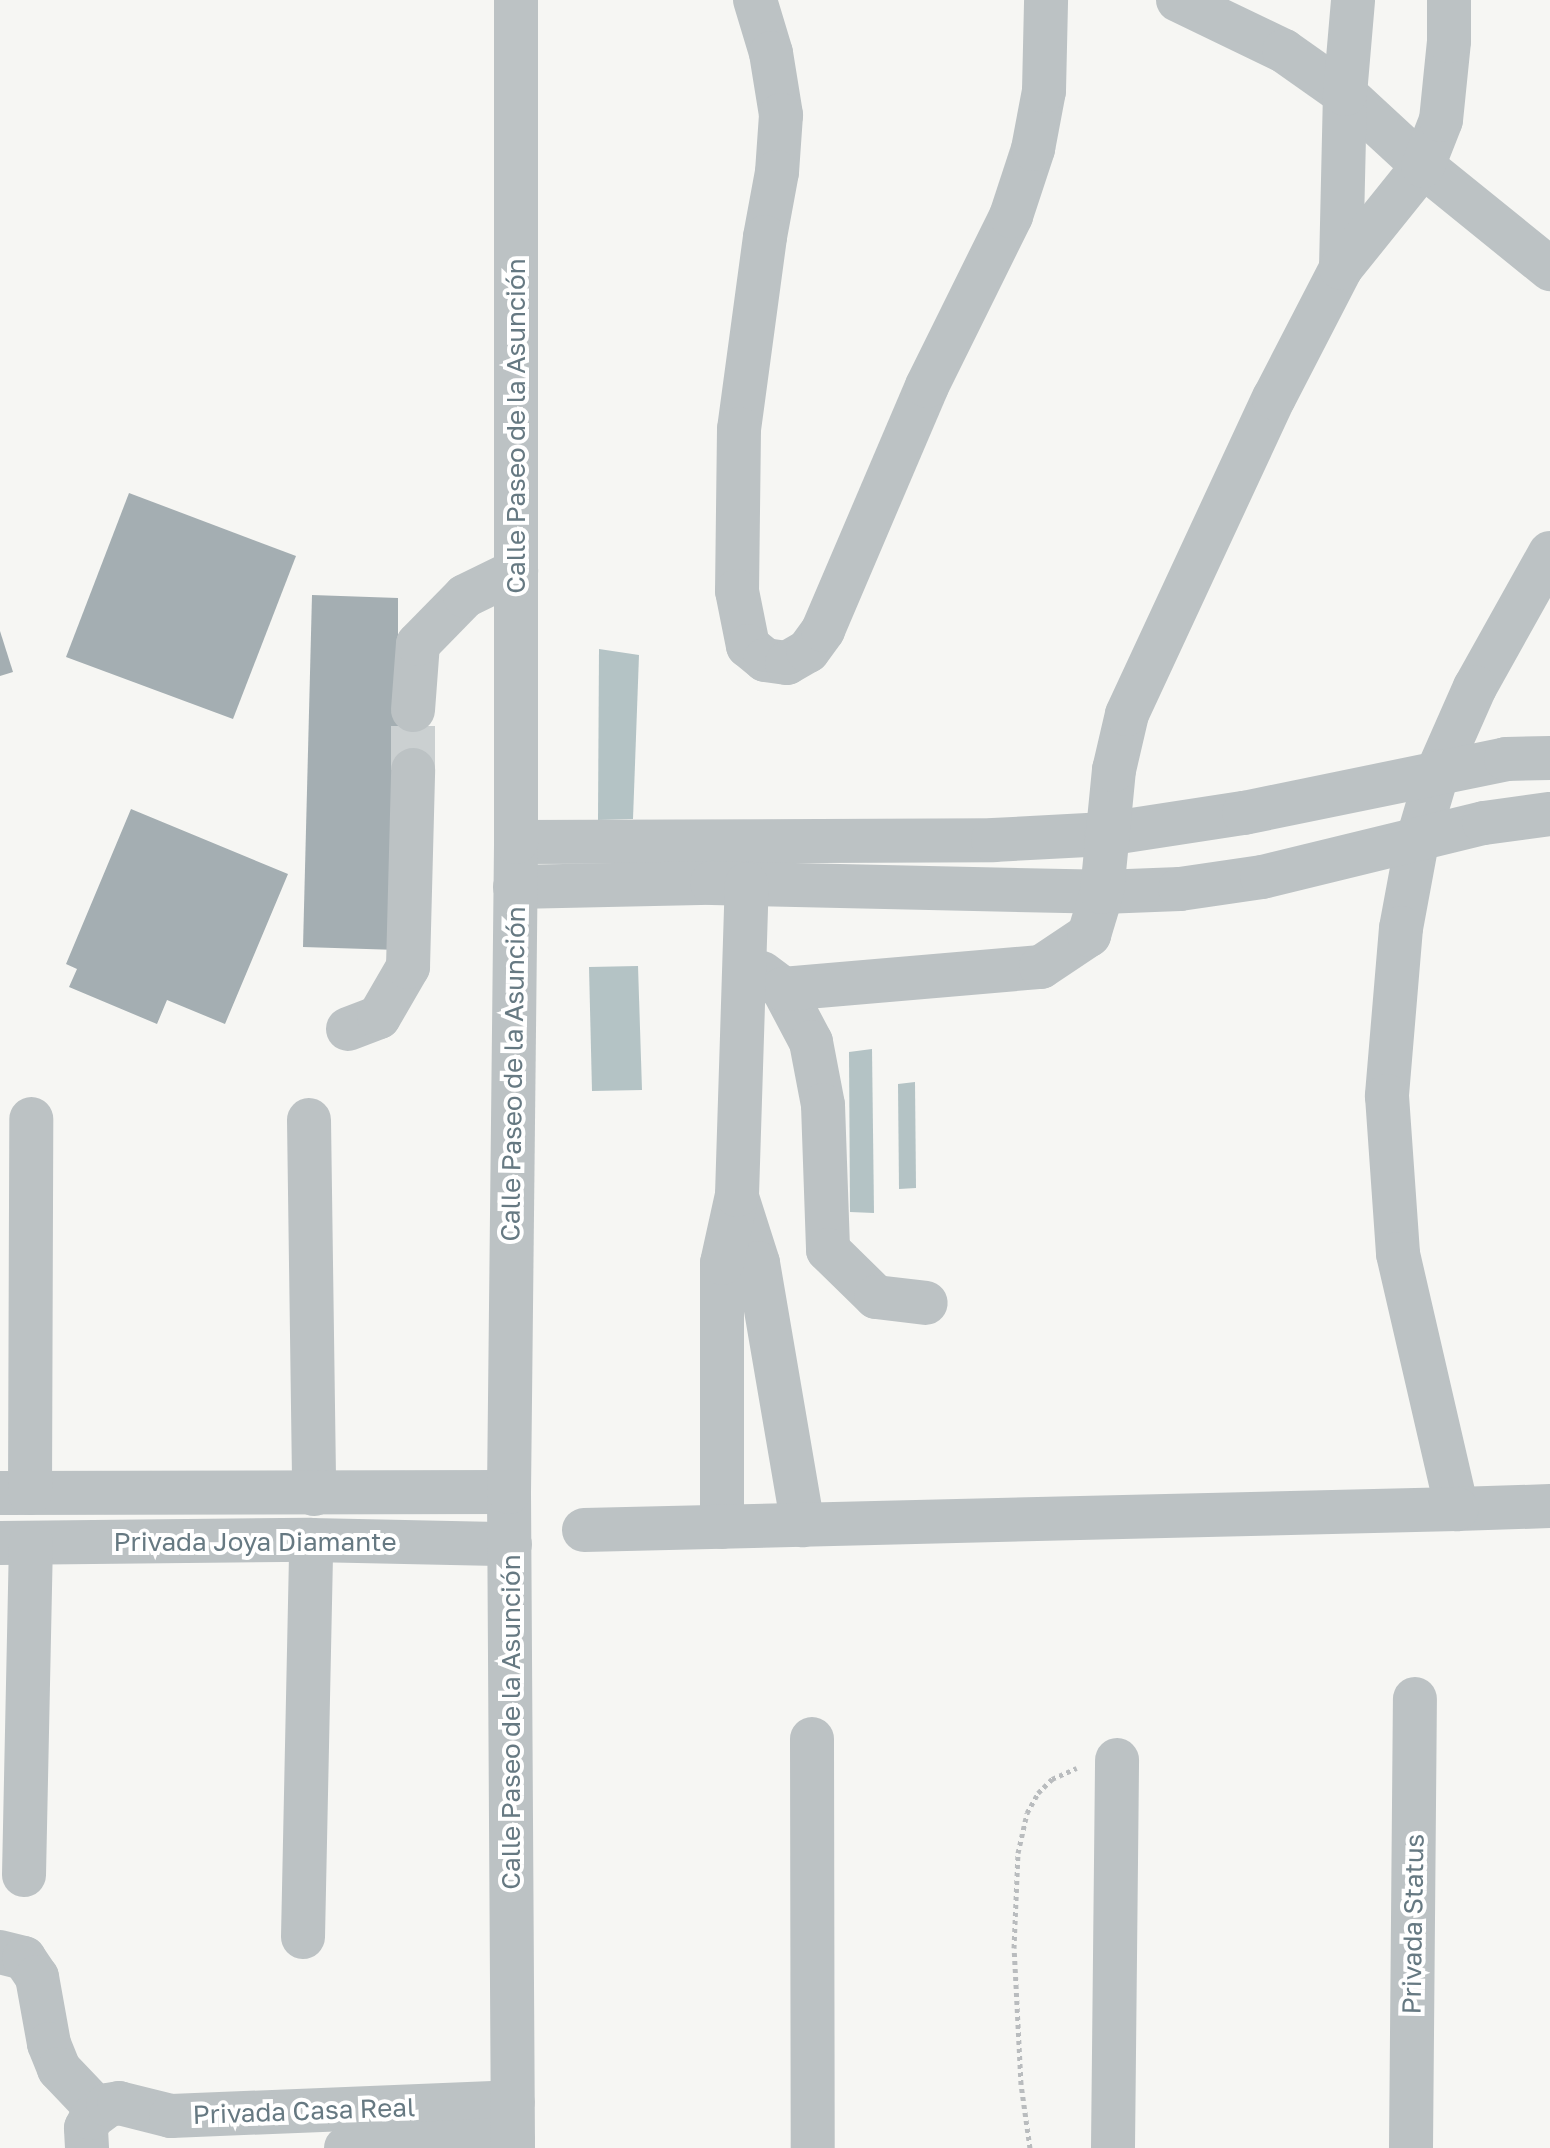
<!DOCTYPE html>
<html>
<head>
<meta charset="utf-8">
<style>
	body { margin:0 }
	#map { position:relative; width:1550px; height:2148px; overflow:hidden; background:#f6f6f3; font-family:"Golos Text",sans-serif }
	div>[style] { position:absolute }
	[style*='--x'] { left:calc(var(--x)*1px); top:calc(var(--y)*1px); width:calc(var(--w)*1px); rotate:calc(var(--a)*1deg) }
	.water>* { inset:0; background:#b4c3c5 }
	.building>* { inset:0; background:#a4aeb2 }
	.minor-tunnel>* { height:44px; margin-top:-22px; transform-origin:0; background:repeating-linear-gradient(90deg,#cbd0d1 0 44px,transparent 0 66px) }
	.path>* { height:5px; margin-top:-2.5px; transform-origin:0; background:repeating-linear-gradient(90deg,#b9bcbe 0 4px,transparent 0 8px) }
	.minor>* { height:44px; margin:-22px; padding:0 22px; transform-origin:22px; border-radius:22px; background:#bcc2c4 }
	span { translate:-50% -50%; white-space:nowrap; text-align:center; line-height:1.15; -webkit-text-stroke:8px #fff; paint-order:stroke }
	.street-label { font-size:26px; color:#667982 }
</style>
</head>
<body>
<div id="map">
	<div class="water">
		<div style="clip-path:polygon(599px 649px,639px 655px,633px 819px,598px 820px)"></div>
		<div style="clip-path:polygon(638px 966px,642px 1090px,592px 1091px,589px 967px)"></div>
		<div style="clip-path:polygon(872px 1049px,874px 1213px,850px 1212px,849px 1052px)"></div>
		<div style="clip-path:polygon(915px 1082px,916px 1188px,899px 1189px,898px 1084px)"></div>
	</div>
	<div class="building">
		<div style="clip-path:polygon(129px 493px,296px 556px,233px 719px,66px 657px)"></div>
		<div style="clip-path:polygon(312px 595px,398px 598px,398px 950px,303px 947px)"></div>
		<div style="clip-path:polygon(0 631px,13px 672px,0 676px)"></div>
		<div style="clip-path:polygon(131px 809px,288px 874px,225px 1024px,167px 1000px,157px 1024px,69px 987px,77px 969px,66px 964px)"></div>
	</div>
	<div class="minor-tunnel">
		<div style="--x:413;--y:770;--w:60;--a:-90"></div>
	</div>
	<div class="path">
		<div style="--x:1030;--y:2148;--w:65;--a:-98"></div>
		<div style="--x:1021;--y:2084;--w:136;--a:-92.9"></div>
		<div style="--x:1014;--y:1948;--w:95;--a:-87.6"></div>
		<div style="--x:1018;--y:1853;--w:41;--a:-77.3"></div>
		<div style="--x:1027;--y:1813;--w:23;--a:-61"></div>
		<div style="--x:1038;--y:1793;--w:20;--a:-45"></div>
		<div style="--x:1052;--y:1779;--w:27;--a:-24"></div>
	</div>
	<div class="minor">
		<div style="--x:755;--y:0;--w:55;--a:73.2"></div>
		<div style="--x:771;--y:53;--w:63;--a:80.8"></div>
		<div style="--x:781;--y:115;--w:57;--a:94"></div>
		<div style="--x:777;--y:172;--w:66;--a:100.5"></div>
		<div style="--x:765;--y:237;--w:194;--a:97.7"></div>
		<div style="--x:739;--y:429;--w:162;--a:90.7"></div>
		<div style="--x:737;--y:591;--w:56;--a:78.7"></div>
		<div style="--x:748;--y:646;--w:22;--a:39"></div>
		<div style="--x:765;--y:660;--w:22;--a:8"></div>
		<div style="--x:787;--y:663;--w:24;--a:-30"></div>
		<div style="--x:808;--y:651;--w:26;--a:-54"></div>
		<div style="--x:823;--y:630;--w:265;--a:-66.9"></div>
		<div style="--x:927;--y:386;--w:190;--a:-63.7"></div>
		<div style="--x:1011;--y:216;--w:71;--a:-71.8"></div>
		<div style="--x:1033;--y:149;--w:59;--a:-79.3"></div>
		<div style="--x:1044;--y:91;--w:91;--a:-88.7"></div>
		<div style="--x:1178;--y:0;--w:118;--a:25.7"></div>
		<div style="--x:1284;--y:51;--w:75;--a:35.2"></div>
		<div style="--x:1345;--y:94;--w:106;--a:42.7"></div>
		<div style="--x:1423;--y:166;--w:164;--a:39"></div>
		<div style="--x:1341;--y:268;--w:174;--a:-88.7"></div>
		<div style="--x:1345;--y:94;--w:94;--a:-85.1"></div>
		<div style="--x:1550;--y:553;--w:154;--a:119.2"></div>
		<div style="--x:1475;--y:687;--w:92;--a:113.8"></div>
		<div style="--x:1438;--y:771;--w:74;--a:106.5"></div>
		<div style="--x:1417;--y:842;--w:87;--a:100.5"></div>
		<div style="--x:1401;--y:928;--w:169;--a:94.8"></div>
		<div style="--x:1387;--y:1096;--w:158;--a:86"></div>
		<div style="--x:1398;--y:1254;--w:262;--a:77"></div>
		<div style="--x:1457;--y:1509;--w:93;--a:-1.8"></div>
		<div style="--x:413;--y:710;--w:66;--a:-85.7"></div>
		<div style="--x:418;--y:644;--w:67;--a:-45.6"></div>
		<div style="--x:465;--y:596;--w:57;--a:-26.1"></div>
		<div style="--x:516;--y:842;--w:477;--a:-0.2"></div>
		<div style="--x:993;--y:840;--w:113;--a:-3"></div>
		<div style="--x:1106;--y:834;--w:140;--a:-8.7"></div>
		<div style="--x:1244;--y:813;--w:268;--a:-11.6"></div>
		<div style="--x:1506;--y:759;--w:44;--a:-1.3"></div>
		<div style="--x:515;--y:887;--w:197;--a:-1.2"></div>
		<div style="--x:712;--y:883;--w:390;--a:1.3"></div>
		<div style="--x:1102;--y:892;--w:78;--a:-2.2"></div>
		<div style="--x:1180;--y:889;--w:83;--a:-8.3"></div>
		<div style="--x:1262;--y:877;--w:228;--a:-13.7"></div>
		<div style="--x:1484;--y:823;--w:67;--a:-7.8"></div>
		<div style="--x:762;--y:973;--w:26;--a:37"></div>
		<div style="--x:783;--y:989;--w:60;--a:62.2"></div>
		<div style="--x:811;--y:1042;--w:64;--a:79.2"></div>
		<div style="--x:823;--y:1105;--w:145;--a:88"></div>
		<div style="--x:828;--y:1250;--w:67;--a:44.4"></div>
		<div style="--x:876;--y:1297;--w:50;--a:6.8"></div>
		<div style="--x:783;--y:989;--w:259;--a:-4.9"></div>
		<div style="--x:1041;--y:967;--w:58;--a:-33.7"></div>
		<div style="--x:1089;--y:935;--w:45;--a:-73.2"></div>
		<div style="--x:1102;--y:892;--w:123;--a:-84.4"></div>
		<div style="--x:1114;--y:770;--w:57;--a:-76.9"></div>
		<div style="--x:1127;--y:714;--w:349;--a:-65.1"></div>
		<div style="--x:1274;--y:398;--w:146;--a:-62.7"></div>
		<div style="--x:1341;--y:268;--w:131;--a:-51.2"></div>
		<div style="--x:1423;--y:166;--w:49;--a:-68.6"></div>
		<div style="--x:1441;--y:120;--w:79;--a:-84.2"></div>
		<div style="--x:1449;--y:41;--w:41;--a:-90"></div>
		<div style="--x:348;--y:1029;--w:33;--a:-21"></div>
		<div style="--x:379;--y:1017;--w:58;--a:-59.9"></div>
		<div style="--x:408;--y:967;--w:197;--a:-88.5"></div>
		<div style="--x:309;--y:1120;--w:374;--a:89.2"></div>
		<div style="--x:737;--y:1197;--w:69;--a:72.3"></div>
		<div style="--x:758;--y:1263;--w:266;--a:80.3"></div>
		<div style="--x:0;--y:1493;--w:509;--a:-0.11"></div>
		<div style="--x:30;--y:1493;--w:374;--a:-89.8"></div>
		<div style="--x:722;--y:1527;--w:264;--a:-90"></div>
		<div style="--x:722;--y:1263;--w:70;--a:-77.6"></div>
		<div style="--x:737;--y:1195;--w:311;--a:-88.2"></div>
		<div style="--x:584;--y:1530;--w:873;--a:-1.38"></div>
		<div style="--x:0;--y:1543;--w:311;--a:-0.6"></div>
		<div style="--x:311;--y:1540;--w:199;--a:1.2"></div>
		<div style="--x:812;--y:1739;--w:409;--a:89.9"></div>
		<div style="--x:24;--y:1875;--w:332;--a:-88.8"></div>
		<div style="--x:303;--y:1937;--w:397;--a:-88.8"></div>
		<div style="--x:0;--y:1952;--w:25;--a:14"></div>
		<div style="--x:24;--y:1958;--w:23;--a:56"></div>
		<div style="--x:37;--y:1977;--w:68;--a:79.8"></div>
		<div style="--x:49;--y:2044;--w:27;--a:68"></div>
		<div style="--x:59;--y:2069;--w:57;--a:46.4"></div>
		<div style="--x:87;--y:2148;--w:20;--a:-93"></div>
		<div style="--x:86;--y:2128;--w:11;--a:-63"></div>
		<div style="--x:91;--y:2118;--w:21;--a:-37"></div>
		<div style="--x:108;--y:2105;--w:11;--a:-10"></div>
		<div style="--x:119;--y:2103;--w:54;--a:14"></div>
		<div style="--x:171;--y:2116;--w:342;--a:-2.3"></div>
		<div style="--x:346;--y:2148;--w:167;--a:-3.1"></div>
		<div style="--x:513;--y:2148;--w:656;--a:-90.35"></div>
		<div style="--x:509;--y:1492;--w:650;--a:-89.38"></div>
		<div style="--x:516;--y:842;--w:842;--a:-90"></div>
		<div style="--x:1113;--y:2148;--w:388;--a:-89.4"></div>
		<div style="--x:1411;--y:2148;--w:449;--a:-89.5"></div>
	</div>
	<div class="street-label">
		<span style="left:516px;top:426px;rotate:-90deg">Calle Paseo de la Asunción</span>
		<span style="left:513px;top:1074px;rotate:-89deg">Calle Paseo de la Asunción</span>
		<span style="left:255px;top:1542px">Privada Joya Diamante</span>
		<span style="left:511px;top:1722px;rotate:-90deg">Calle Paseo de la Asunción</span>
		<span style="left:1413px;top:1924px;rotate:-89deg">Privada Status</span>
		<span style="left:304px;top:2111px;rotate:-2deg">Privada Casa Real</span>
	</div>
</div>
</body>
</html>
